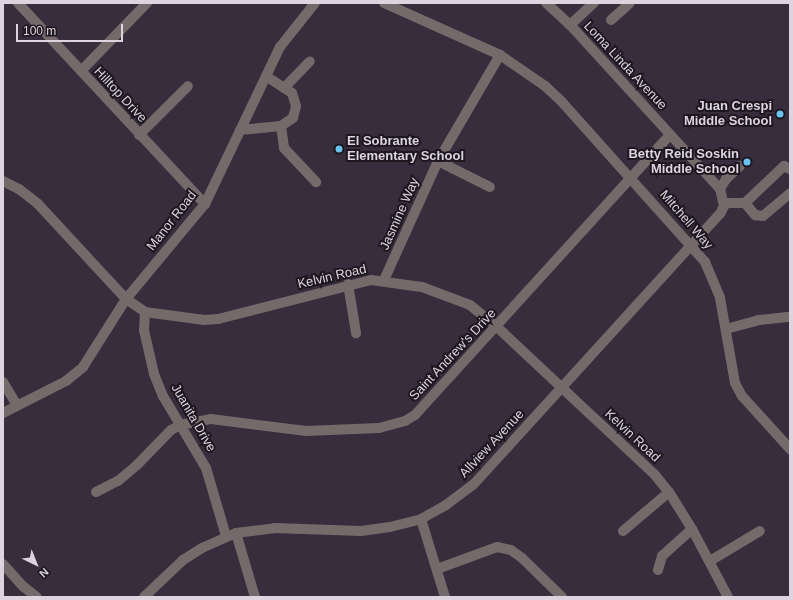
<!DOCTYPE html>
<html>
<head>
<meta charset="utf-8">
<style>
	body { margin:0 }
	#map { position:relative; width:793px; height:600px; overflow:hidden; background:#382d3d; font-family:Arial,sans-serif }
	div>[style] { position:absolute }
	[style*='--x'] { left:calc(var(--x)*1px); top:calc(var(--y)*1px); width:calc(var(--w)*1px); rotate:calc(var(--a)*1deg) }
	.minor>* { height:10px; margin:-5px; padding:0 5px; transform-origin:5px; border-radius:5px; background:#756a6a }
	.dots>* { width:11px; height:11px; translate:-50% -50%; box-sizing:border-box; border:2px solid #1d171f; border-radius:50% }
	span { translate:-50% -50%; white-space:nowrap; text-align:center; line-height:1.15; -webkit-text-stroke:4px #1d171f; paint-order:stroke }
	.street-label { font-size:13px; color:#dcd4df }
	.poi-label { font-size:13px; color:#dcd4df; font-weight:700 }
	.right { translate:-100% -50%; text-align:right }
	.left { translate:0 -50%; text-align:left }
	.frame { position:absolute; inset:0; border:4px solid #dcd4df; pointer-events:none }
	.north { position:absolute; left:16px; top:544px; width:40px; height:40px; -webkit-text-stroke:3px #1d171f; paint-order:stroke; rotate:137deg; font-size:11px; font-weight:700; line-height:16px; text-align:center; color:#dcd4df }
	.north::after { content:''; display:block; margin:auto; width:14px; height:18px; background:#dcd4df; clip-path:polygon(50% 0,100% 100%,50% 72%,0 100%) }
	.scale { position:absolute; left:16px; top:24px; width:107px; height:18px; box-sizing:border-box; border:2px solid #dcd4df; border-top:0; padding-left:5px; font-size:12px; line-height:14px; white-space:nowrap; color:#dcd4df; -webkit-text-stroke:3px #1d171f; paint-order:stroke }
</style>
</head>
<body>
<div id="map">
	<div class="minor">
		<div style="--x:18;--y:3;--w:275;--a:47.1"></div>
		<div style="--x:384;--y:3;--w:127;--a:24.1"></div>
		<div style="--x:500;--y:55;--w:55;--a:34.6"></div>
		<div style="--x:545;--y:86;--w:23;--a:43"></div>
		<div style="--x:562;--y:102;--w:215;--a:48.2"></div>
		<div style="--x:705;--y:262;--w:39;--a:67"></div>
		<div style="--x:720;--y:298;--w:86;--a:80"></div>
		<div style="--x:735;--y:383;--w:15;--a:62"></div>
		<div style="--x:742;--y:396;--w:72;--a:47.8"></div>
		<div style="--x:611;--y:20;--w:25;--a:-42"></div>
		<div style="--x:570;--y:25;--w:33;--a:-43"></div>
		<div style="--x:81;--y:71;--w:95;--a:-45.9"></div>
		<div style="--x:284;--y:88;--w:37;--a:-46"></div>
		<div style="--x:281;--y:126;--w:22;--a:82"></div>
		<div style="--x:284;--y:148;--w:47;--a:46.7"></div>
		<div style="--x:240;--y:130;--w:41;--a:-5.6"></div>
		<div style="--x:281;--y:126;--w:14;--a:-34"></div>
		<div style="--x:293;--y:118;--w:12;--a:-76"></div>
		<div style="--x:296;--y:106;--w:14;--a:-107"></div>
		<div style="--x:292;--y:93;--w:31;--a:-147"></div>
		<div style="--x:139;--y:135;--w:69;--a:-45"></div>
		<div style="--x:438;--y:161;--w:58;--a:26.6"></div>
		<div style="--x:3;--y:181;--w:18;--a:27"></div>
		<div style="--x:19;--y:189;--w:24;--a:38"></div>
		<div style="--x:38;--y:204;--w:129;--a:47.2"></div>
		<div style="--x:126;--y:299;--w:23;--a:34"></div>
		<div style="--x:145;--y:312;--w:60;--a:7.7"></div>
		<div style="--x:204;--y:320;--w:14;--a:-4"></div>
		<div style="--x:218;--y:319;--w:158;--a:-14.3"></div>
		<div style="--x:371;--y:280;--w:51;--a:7.8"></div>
		<div style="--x:422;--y:287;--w:51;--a:20.6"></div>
		<div style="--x:470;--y:305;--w:35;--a:39"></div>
		<div style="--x:497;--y:327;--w:216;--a:43.1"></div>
		<div style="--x:655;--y:475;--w:22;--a:51"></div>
		<div style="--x:669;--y:492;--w:44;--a:58.1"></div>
		<div style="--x:692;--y:529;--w:77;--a:62.1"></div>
		<div style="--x:720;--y:189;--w:12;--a:-59"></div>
		<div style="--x:726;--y:179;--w:19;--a:-43"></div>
		<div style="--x:724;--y:203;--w:21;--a:0"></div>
		<div style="--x:745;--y:203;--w:16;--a:50"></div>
		<div style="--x:755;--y:215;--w:8;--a:7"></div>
		<div style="--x:763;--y:216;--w:35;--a:-40"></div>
		<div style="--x:745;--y:203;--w:54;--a:-43.5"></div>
		<div style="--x:784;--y:166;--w:7;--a:27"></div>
		<div style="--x:384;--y:280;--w:131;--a:-65.6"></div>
		<div style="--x:438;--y:161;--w:123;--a:-59.7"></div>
		<div style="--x:348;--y:284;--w:50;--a:80.7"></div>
		<div style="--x:145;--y:312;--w:18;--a:93"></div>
		<div style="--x:144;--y:330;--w:45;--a:77.2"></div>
		<div style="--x:154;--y:374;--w:24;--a:68"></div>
		<div style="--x:163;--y:396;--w:84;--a:59.2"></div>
		<div style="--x:206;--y:468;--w:71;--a:73.6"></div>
		<div style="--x:726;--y:329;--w:34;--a:-15"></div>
		<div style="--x:759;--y:320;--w:31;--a:-6"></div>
		<div style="--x:3;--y:382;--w:26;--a:59"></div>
		<div style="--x:3;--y:413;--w:71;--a:-26.9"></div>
		<div style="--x:66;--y:381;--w:22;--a:-39"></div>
		<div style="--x:83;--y:367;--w:80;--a:-57.7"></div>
		<div style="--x:126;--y:299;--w:124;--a:-50.3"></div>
		<div style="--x:205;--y:204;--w:174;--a:-64.5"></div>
		<div style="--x:280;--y:47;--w:56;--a:-51.5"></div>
		<div style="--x:96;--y:492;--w:25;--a:-27"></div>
		<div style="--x:118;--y:481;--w:26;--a:-40"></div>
		<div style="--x:138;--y:464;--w:47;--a:-45.9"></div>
		<div style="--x:171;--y:430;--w:10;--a:-29"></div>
		<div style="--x:180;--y:425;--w:32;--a:-11"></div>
		<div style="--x:211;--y:419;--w:96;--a:7.2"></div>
		<div style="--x:306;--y:431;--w:73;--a:-2.4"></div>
		<div style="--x:379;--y:428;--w:27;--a:-15"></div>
		<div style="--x:405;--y:421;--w:12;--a:-31"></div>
		<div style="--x:415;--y:415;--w:379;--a:-47.7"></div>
		<div style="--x:421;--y:519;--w:82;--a:72.9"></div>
		<div style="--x:623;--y:531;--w:60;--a:-40.3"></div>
		<div style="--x:236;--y:533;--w:67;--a:73.5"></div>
		<div style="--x:710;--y:561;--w:58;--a:-31"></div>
		<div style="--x:3;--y:564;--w:31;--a:48"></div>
		<div style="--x:24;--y:587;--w:16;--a:38"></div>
		<div style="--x:437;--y:569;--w:64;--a:-20.1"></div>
		<div style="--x:497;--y:547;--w:14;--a:12"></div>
		<div style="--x:511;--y:550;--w:14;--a:36"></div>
		<div style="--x:522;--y:558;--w:56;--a:44.3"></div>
		<div style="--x:658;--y:570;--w:15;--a:-74"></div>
		<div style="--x:662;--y:556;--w:40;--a:-42"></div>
		<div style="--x:144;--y:597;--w:54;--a:-43.5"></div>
		<div style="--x:183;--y:560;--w:22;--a:-32"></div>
		<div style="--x:202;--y:548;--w:37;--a:-24"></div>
		<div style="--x:236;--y:533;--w:38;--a:-7"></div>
		<div style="--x:274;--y:528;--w:87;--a:2"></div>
		<div style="--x:361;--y:531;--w:29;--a:-8"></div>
		<div style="--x:390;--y:527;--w:32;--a:-14"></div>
		<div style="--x:421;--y:519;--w:29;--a:-29"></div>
		<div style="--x:446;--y:505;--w:34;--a:-37"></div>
		<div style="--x:473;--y:485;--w:367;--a:-47.7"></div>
		<div style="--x:720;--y:214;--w:9;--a:-63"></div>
		<div style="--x:724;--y:206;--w:17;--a:-103"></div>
		<div style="--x:720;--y:189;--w:222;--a:-132.4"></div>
		<div style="--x:570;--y:25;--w:33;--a:-137"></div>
	</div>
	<div class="dots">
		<div style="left:780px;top:114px;background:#6bc3f2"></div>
		<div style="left:339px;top:149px;background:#6bc3f2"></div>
		<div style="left:747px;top:162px;background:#6bc3f2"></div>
	</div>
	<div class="street-label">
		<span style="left:625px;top:66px;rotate:47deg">Loma Linda Avenue</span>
		<span style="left:120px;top:95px;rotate:47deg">Hilltop Drive</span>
		<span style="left:400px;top:214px;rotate:-66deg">Jasmine Way</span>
		<span style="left:686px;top:220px;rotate:49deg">Mitchell Way</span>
		<span style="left:172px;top:221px;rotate:-52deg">Manor Road</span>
		<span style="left:332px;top:277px;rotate:-13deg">Kelvin Road</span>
		<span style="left:453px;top:355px;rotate:-47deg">Saint Andrew's Drive</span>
		<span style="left:193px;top:418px;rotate:60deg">Juanita Drive</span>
		<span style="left:632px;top:436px;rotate:43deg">Kelvin Road</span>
		<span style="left:492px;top:444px;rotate:-47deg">Allview Avenue</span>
	</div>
	<div class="poi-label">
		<span class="right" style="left:772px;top:114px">Juan Crespi<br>Middle School</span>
		<span class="left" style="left:347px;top:149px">El Sobrante<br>Elementary School</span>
		<span class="right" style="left:739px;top:162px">Betty Reid Soskin<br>Middle School</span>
	</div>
	<div class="frame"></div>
	<div class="north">N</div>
	<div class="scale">100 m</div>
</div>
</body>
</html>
